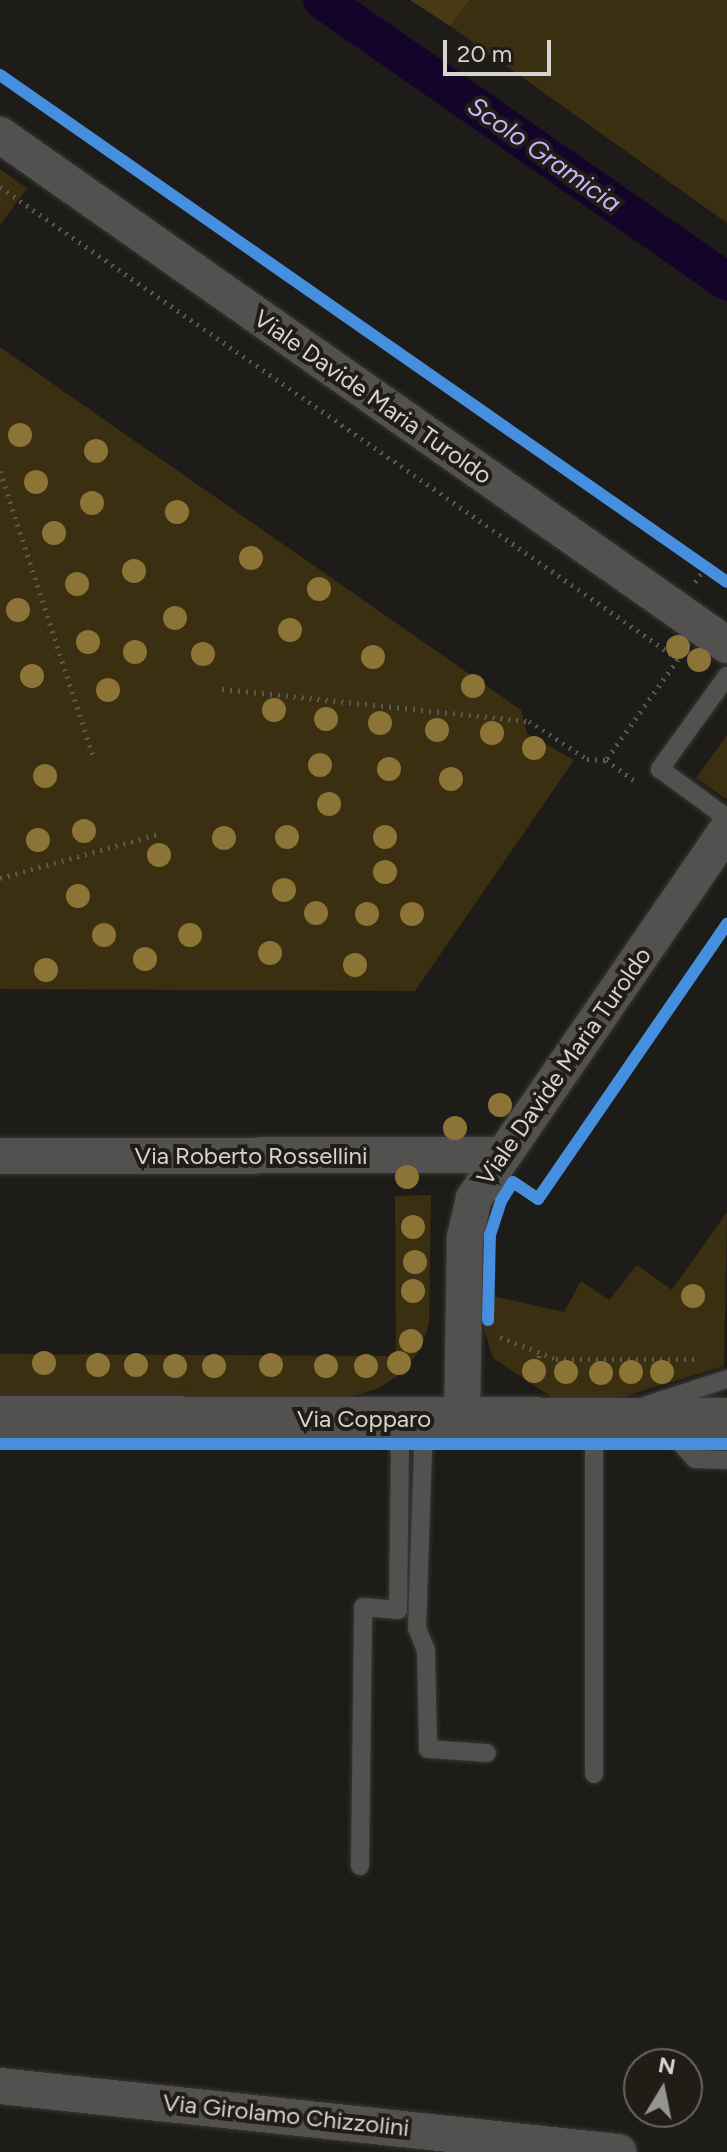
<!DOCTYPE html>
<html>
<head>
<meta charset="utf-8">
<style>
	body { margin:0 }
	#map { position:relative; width:727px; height:2152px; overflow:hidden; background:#1e1c18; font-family:Figtree,sans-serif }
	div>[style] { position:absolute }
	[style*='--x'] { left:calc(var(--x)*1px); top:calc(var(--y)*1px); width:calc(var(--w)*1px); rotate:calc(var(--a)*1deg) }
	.green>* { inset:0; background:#3b2f11 }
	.forest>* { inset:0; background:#483a16 }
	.canal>* { height:38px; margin:-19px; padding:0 19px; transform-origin:19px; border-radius:19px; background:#15042a }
	.path>* { height:5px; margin-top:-2.5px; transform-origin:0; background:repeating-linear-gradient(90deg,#595854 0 2px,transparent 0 8px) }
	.roads { filter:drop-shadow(0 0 2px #393735) drop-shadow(0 0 2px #393735) }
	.service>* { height:18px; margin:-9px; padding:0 9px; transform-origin:9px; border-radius:9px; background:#52514f }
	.minor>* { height:36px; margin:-18px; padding:0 18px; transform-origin:18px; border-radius:18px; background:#52514f }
	.tertiary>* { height:44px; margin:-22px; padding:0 22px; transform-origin:22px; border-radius:22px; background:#52514f }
	.cycleway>* { height:12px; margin:-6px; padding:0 6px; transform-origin:6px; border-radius:6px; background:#468fdf }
	.trees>* { width:24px; height:24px; margin:-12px; border-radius:50%; background:#8c7437 }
	span { translate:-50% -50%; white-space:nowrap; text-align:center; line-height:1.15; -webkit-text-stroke:8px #201d16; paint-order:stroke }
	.street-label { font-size:24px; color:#d6d4cf }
	.water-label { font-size:26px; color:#cab4fe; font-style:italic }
	.north { position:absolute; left:623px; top:2048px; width:80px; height:80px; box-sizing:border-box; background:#201d16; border:2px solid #696660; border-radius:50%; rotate:10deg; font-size:22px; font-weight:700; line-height:32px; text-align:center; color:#d6d4cf }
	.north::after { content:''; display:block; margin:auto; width:28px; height:36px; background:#96948f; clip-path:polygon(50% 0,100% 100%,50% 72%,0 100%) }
	.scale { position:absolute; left:443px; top:40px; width:108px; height:36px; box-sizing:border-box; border:4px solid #d6d4cf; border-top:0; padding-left:10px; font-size:24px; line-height:28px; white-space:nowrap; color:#d6d4cf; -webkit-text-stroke:6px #201d16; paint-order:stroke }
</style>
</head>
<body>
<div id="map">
	<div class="green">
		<div style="clip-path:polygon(470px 0,727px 0,727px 223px,450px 26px)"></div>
		<div style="clip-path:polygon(0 169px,27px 188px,0 225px)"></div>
		<div style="clip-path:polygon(0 347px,521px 710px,527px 734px,574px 760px,415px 991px,0 989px)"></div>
		<div style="clip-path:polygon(727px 735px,727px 798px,726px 799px,696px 778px)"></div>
		<div style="clip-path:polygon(431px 1195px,429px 1323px,421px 1349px,399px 1375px,377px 1389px,347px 1397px,0 1396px,0 1354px,396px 1356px,395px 1196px)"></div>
		<div style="clip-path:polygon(727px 1212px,724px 1366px,619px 1398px,555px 1399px,493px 1358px,483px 1325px,483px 1294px,564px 1312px,581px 1281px,609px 1300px,637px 1265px,672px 1290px)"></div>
	</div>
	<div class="forest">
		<div style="clip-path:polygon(410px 0,470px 0,450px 26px)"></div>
	</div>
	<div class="canal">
		<div style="--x:322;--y:0;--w:494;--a:34.8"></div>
	</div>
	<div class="path">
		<div style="--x:0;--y:187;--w:826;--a:34.84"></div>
		<div style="--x:678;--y:659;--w:124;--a:125.5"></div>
		<div style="--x:0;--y:471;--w:300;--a:71.9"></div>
		<div style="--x:695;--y:582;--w:19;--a:-54"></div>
		<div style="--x:222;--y:689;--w:309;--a:6"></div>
		<div style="--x:529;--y:721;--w:69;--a:33.2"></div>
		<div style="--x:587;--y:759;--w:19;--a:3"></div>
		<div style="--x:606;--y:760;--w:37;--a:36"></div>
		<div style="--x:0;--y:878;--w:168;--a:-15.5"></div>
		<div style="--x:500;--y:1337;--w:60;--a:21.4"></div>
		<div style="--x:556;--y:1359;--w:138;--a:0"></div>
		<div style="--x:539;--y:1381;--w:27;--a:-90"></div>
	</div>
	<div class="roads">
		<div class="service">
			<div style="--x:727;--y:676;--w:115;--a:125.8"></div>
			<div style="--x:660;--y:769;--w:83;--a:36.2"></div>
			<div style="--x:647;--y:1405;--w:84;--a:-18"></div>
			<div style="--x:424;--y:1419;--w:209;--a:91.9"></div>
			<div style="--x:417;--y:1628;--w:24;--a:68"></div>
			<div style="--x:426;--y:1650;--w:99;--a:88.8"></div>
			<div style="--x:428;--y:1749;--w:59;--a:3.9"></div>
			<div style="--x:665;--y:1425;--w:45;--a:48.6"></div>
			<div style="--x:695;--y:1459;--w:32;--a:2"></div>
			<div style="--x:594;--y:1774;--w:354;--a:-90"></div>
			<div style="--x:360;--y:1866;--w:259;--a:-89.3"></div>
			<div style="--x:363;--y:1607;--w:35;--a:5"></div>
			<div style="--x:398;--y:1610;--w:156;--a:-89.3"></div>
			<div style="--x:400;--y:1454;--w:36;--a:-100"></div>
		</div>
		<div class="minor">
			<div style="--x:0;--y:135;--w:888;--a:35.05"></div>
			<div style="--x:0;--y:1156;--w:501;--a:-0.11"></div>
			<div style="--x:462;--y:1419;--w:182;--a:-89.1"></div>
			<div style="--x:465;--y:1237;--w:40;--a:-77"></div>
			<div style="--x:474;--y:1198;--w:447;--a:-55.5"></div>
			<div style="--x:0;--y:2086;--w:622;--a:6.1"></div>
		</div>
		<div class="tertiary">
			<div style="--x:0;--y:1418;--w:727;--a:0.16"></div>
		</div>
	</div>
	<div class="cycleway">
		<div style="--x:0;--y:75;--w:886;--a:34.89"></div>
		<div style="--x:488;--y:1320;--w:85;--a:-88.7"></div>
		<div style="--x:490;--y:1235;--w:36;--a:-72"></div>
		<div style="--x:501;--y:1201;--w:22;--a:-58"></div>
		<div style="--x:513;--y:1182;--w:30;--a:34"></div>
		<div style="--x:538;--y:1199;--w:334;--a:-55.5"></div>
		<div style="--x:0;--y:1444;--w:727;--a:0"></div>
	</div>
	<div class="trees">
		<div style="left:20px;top:435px"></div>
		<div style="left:96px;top:451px"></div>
		<div style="left:36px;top:482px"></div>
		<div style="left:92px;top:503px"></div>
		<div style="left:177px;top:512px"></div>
		<div style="left:54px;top:533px"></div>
		<div style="left:251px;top:558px"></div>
		<div style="left:134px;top:571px"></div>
		<div style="left:77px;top:584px"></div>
		<div style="left:319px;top:589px"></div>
		<div style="left:18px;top:610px"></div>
		<div style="left:175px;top:618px"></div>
		<div style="left:290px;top:630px"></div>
		<div style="left:88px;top:642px"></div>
		<div style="left:678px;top:647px"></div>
		<div style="left:135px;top:652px"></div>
		<div style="left:203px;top:654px"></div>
		<div style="left:373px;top:657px"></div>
		<div style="left:699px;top:660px"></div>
		<div style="left:32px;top:676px"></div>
		<div style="left:473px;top:686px"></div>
		<div style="left:108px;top:690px"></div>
		<div style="left:274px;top:710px"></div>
		<div style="left:326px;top:719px"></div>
		<div style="left:380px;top:723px"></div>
		<div style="left:437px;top:730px"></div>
		<div style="left:492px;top:733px"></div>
		<div style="left:534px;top:748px"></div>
		<div style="left:320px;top:765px"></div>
		<div style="left:389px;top:769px"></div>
		<div style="left:45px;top:776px"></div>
		<div style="left:451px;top:779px"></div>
		<div style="left:329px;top:804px"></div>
		<div style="left:84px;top:831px"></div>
		<div style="left:287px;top:837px"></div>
		<div style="left:385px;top:837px"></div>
		<div style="left:224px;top:838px"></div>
		<div style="left:38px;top:840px"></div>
		<div style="left:159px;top:855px"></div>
		<div style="left:385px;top:872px"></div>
		<div style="left:284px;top:890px"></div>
		<div style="left:78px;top:896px"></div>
		<div style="left:316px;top:913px"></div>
		<div style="left:367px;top:914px"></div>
		<div style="left:412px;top:914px"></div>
		<div style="left:104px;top:935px"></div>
		<div style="left:190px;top:935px"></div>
		<div style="left:270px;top:953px"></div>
		<div style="left:145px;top:959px"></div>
		<div style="left:355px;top:965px"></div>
		<div style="left:46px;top:970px"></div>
		<div style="left:500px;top:1105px"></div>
		<div style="left:455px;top:1128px"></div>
		<div style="left:407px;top:1177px"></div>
		<div style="left:413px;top:1227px"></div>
		<div style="left:415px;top:1262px"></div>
		<div style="left:413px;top:1291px"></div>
		<div style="left:693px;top:1296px"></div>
		<div style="left:411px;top:1341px"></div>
		<div style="left:44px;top:1363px"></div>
		<div style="left:399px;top:1363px"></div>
		<div style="left:98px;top:1365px"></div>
		<div style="left:136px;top:1365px"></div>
		<div style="left:271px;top:1365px"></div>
		<div style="left:175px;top:1366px"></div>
		<div style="left:214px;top:1366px"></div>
		<div style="left:326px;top:1366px"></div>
		<div style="left:366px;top:1366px"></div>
		<div style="left:534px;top:1371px"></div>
		<div style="left:566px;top:1372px"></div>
		<div style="left:631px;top:1372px"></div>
		<div style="left:662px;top:1372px"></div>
		<div style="left:601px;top:1373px"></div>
	</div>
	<div class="street-label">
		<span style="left:373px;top:397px;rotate:35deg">Viale Davide Maria Turoldo</span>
		<span style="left:564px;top:1066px;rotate:-55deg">Viale Davide Maria Turoldo</span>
		<span style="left:251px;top:1156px">Via Roberto Rossellini</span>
		<span style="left:364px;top:1419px">Via Copparo</span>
		<span style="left:286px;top:2115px;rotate:6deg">Via Girolamo Chizzolini</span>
	</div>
	<div class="water-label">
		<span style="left:544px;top:155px;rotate:35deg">Scolo Gramicia</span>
	</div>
	<div class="north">N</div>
	<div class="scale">20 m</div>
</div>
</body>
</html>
